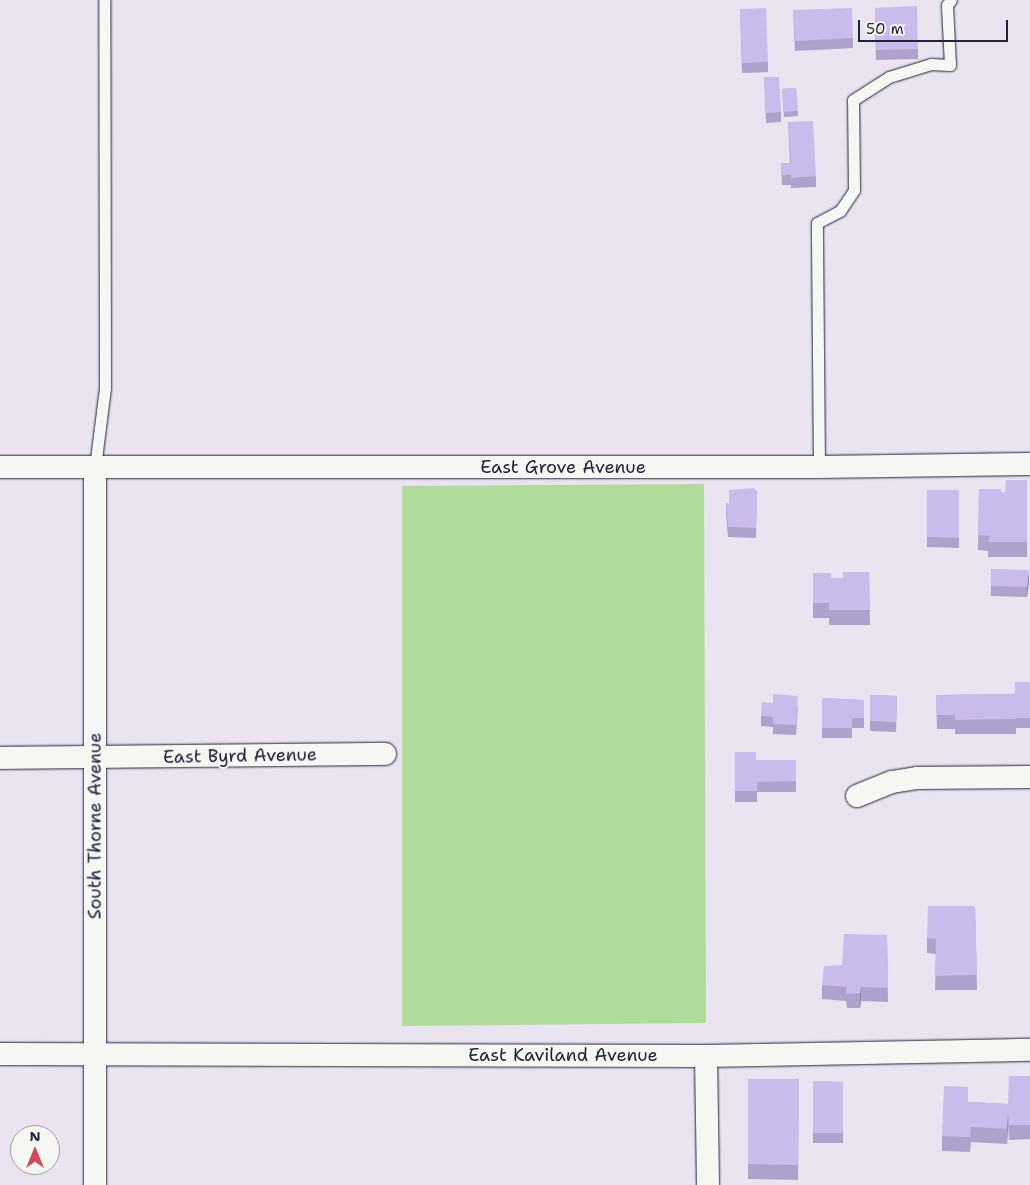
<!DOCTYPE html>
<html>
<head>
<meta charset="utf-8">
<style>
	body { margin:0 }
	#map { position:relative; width:1030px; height:1185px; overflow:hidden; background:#e9e4f0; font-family:"Shantell Sans",sans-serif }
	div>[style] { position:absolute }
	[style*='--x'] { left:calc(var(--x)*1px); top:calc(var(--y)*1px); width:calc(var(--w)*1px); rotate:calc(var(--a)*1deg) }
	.green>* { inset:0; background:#b0dc9b }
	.roads { filter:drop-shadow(0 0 1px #22223b) drop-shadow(0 0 1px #22223b) }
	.lane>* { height:11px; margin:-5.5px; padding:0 5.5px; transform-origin:5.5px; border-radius:5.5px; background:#f6f6f2 }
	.street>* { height:22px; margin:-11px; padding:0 11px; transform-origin:11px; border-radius:11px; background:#f6f6f2 }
	.wall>* { inset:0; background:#aea1cc }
	.shaded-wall>* { inset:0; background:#8d83a6 }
	.building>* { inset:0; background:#cabbed }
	span { translate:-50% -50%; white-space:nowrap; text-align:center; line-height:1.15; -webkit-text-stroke:4px #f6f6f2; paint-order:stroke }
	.street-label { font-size:18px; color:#22223b }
	.north { position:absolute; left:10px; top:1125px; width:50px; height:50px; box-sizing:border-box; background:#f6f6f2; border:1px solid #a1a1a9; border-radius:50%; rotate:0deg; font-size:14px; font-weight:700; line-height:20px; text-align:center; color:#22223b }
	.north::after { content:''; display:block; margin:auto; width:18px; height:22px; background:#d1495b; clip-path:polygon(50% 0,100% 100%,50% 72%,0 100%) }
	.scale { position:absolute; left:858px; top:20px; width:150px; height:22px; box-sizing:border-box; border:2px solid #22223b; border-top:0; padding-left:6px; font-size:15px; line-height:18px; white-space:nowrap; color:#22223b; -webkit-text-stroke:4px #f6f6f2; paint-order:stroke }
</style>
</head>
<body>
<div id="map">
	<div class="green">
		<div style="clip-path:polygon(704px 484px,706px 1023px,402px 1026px,402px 486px)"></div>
	</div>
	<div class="roads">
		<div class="lane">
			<div style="--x:95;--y:467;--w:80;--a:-82.8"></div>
			<div style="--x:105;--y:388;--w:388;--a:-90.1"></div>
			<div style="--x:819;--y:467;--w:244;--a:-90.5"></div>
			<div style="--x:817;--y:223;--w:26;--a:-28"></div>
			<div style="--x:840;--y:211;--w:25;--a:-56"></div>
			<div style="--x:854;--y:190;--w:90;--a:-90.6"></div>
			<div style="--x:853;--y:100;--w:43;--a:-32.6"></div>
			<div style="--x:889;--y:77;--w:44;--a:-17.2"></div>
			<div style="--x:931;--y:64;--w:19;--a:3"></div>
			<div style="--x:950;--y:65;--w:60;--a:-92.9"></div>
			<div style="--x:947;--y:5;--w:6;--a:-51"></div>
		</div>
		<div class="street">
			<div style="--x:0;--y:467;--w:819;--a:0"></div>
			<div style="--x:819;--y:467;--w:211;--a:-0.8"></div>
			<div style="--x:0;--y:758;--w:385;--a:-0.6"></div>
			<div style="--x:857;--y:796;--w:38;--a:-22"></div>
			<div style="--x:892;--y:782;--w:26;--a:-9"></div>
			<div style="--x:918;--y:778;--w:112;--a:-0.5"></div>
			<div style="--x:0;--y:1054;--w:706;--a:0.16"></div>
			<div style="--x:706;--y:1056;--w:324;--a:-1.1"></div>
			<div style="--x:706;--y:1056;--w:129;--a:89.1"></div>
			<div style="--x:95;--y:1185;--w:718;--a:-90"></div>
		</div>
	</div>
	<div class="wall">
		<div style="clip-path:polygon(740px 9px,768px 62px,768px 72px,742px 73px)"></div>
		<div style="clip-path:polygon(793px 10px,853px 38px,853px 48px,795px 51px)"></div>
		<div style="clip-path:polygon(875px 18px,918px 49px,918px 59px,876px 60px)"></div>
		<div style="clip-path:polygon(764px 77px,781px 112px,781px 122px,766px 123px)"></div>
		<div style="clip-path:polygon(796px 88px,798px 116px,784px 117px,782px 89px)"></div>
		<div style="clip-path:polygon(788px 122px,816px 176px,816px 187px,791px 188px,791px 185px,782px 185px,781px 163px,790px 163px)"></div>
		<div style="clip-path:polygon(1027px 480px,1027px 557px,988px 557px,988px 551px,978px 550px,979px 489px,1005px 493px)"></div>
		<div style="clip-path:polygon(927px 490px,959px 490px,959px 548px,927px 547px)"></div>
		<div style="clip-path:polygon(757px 491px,756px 538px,728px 537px,726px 514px,726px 503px,729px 504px)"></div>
		<div style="clip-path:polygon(991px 569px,1029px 580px,1027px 597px,991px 596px)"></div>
		<div style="clip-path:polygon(869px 572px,870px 625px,829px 625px,829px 618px,813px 618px,813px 573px,831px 578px,843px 578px)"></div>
		<div style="clip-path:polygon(1030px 682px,1030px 728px,1016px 728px,1016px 734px,955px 734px,955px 729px,937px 729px,936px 695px,1015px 694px)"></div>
		<div style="clip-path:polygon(870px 695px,897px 696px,896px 732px,870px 731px)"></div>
		<div style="clip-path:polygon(822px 698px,864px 700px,864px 728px,852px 728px,852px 738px,822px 738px)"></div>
		<div style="clip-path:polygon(798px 706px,796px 735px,773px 734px,773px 727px,761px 726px,761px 716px)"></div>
		<div style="clip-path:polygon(735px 752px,756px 760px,796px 760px,796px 792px,757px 792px,757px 802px,735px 802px)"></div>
		<div style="clip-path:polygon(975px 906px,977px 990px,935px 990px,936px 954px,927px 953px,927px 938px)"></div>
		<div style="clip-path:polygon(887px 935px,888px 1002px,861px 1001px,860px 1008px,847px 1008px,846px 1001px,822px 999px,822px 985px,842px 965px)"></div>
		<div style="clip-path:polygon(1030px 1076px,1030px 1139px,1009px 1140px,1008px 1125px,1007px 1144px,971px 1142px,970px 1152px,942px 1151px,942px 1136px,968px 1102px,1008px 1104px)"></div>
		<div style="clip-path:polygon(748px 1079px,799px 1079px,798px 1180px,748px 1179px)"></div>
		<div style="clip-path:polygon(813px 1081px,843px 1082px,843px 1143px,813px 1143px)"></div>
	</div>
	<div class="shaded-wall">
		<div style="clip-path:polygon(1029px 570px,1029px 580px,1027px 597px,1027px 587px)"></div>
		<div style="clip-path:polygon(861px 987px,861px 1001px,860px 1008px,860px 993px)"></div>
		<div style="clip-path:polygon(1008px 1110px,1008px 1125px,1007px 1144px,1007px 1129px)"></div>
	</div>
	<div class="building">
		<div style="clip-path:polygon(917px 6px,918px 49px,876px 50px,875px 8px)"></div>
		<div style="clip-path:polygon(766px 8px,768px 62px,742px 63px,740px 9px)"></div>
		<div style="clip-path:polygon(852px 8px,853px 38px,795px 41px,793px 10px)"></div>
		<div style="clip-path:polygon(764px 77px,779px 77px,781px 112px,766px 113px)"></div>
		<div style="clip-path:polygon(796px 88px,798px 111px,784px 112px,782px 89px)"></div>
		<div style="clip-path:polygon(813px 121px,816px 176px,791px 178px,791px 175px,782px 175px,781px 163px,791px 163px,788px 122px)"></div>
		<div style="clip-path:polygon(1006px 480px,1027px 480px,1027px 542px,988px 542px,990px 536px,978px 535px,979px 489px,1001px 489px,1001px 493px,1005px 493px)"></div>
		<div style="clip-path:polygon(754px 488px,757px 491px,756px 528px,728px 527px,726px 503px,729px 504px,729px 490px)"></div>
		<div style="clip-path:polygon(927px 490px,959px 490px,959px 538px,927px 537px)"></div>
		<div style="clip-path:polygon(991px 569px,1029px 570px,1027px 587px,991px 586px)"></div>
		<div style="clip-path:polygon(843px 572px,869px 572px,870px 610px,829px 610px,829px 603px,813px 603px,813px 573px,831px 573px,831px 578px,843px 578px)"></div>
		<div style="clip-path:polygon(1015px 682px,1030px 682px,1030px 718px,1016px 718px,1016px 694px,1015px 694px)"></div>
		<div style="clip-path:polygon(773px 694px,798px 696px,796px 725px,773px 724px,773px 717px,761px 716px,762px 702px,773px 703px)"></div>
		<div style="clip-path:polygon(1016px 694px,1016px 719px,955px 720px,955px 715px,937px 715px,936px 695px)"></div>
		<div style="clip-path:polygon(870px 695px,897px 696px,896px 722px,870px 721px)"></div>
		<div style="clip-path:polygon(822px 698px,864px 700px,864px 718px,852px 718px,852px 728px,822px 728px)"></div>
		<div style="clip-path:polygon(735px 752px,756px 752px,756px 760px,796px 760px,796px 781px,757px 782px,757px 791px,735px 791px)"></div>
		<div style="clip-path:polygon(928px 906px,975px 906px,977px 975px,935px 976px,936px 939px,927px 938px)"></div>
		<div style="clip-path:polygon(844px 934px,887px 935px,888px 988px,861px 987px,860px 993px,847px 994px,846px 987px,822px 985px,824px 966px,842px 965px)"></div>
		<div style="clip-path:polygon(1009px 1076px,1030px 1076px,1030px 1125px,1009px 1125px,1008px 1110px,1007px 1129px,971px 1127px,970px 1137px,942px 1136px,944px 1086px,968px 1087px,968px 1102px,1008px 1104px)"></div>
		<div style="clip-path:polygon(748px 1079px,799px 1079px,798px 1165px,748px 1164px)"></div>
		<div style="clip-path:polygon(813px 1081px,843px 1082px,843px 1133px,813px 1133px)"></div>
	</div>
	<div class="street-label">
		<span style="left:563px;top:467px">East Grove Avenue</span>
		<span style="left:240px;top:756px;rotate:-1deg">East Byrd Avenue</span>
		<span style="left:95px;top:826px;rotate:-90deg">South Thorne Avenue</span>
		<span style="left:563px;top:1055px">East Kaviland Avenue</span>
	</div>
	<div class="north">N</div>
	<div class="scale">50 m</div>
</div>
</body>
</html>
